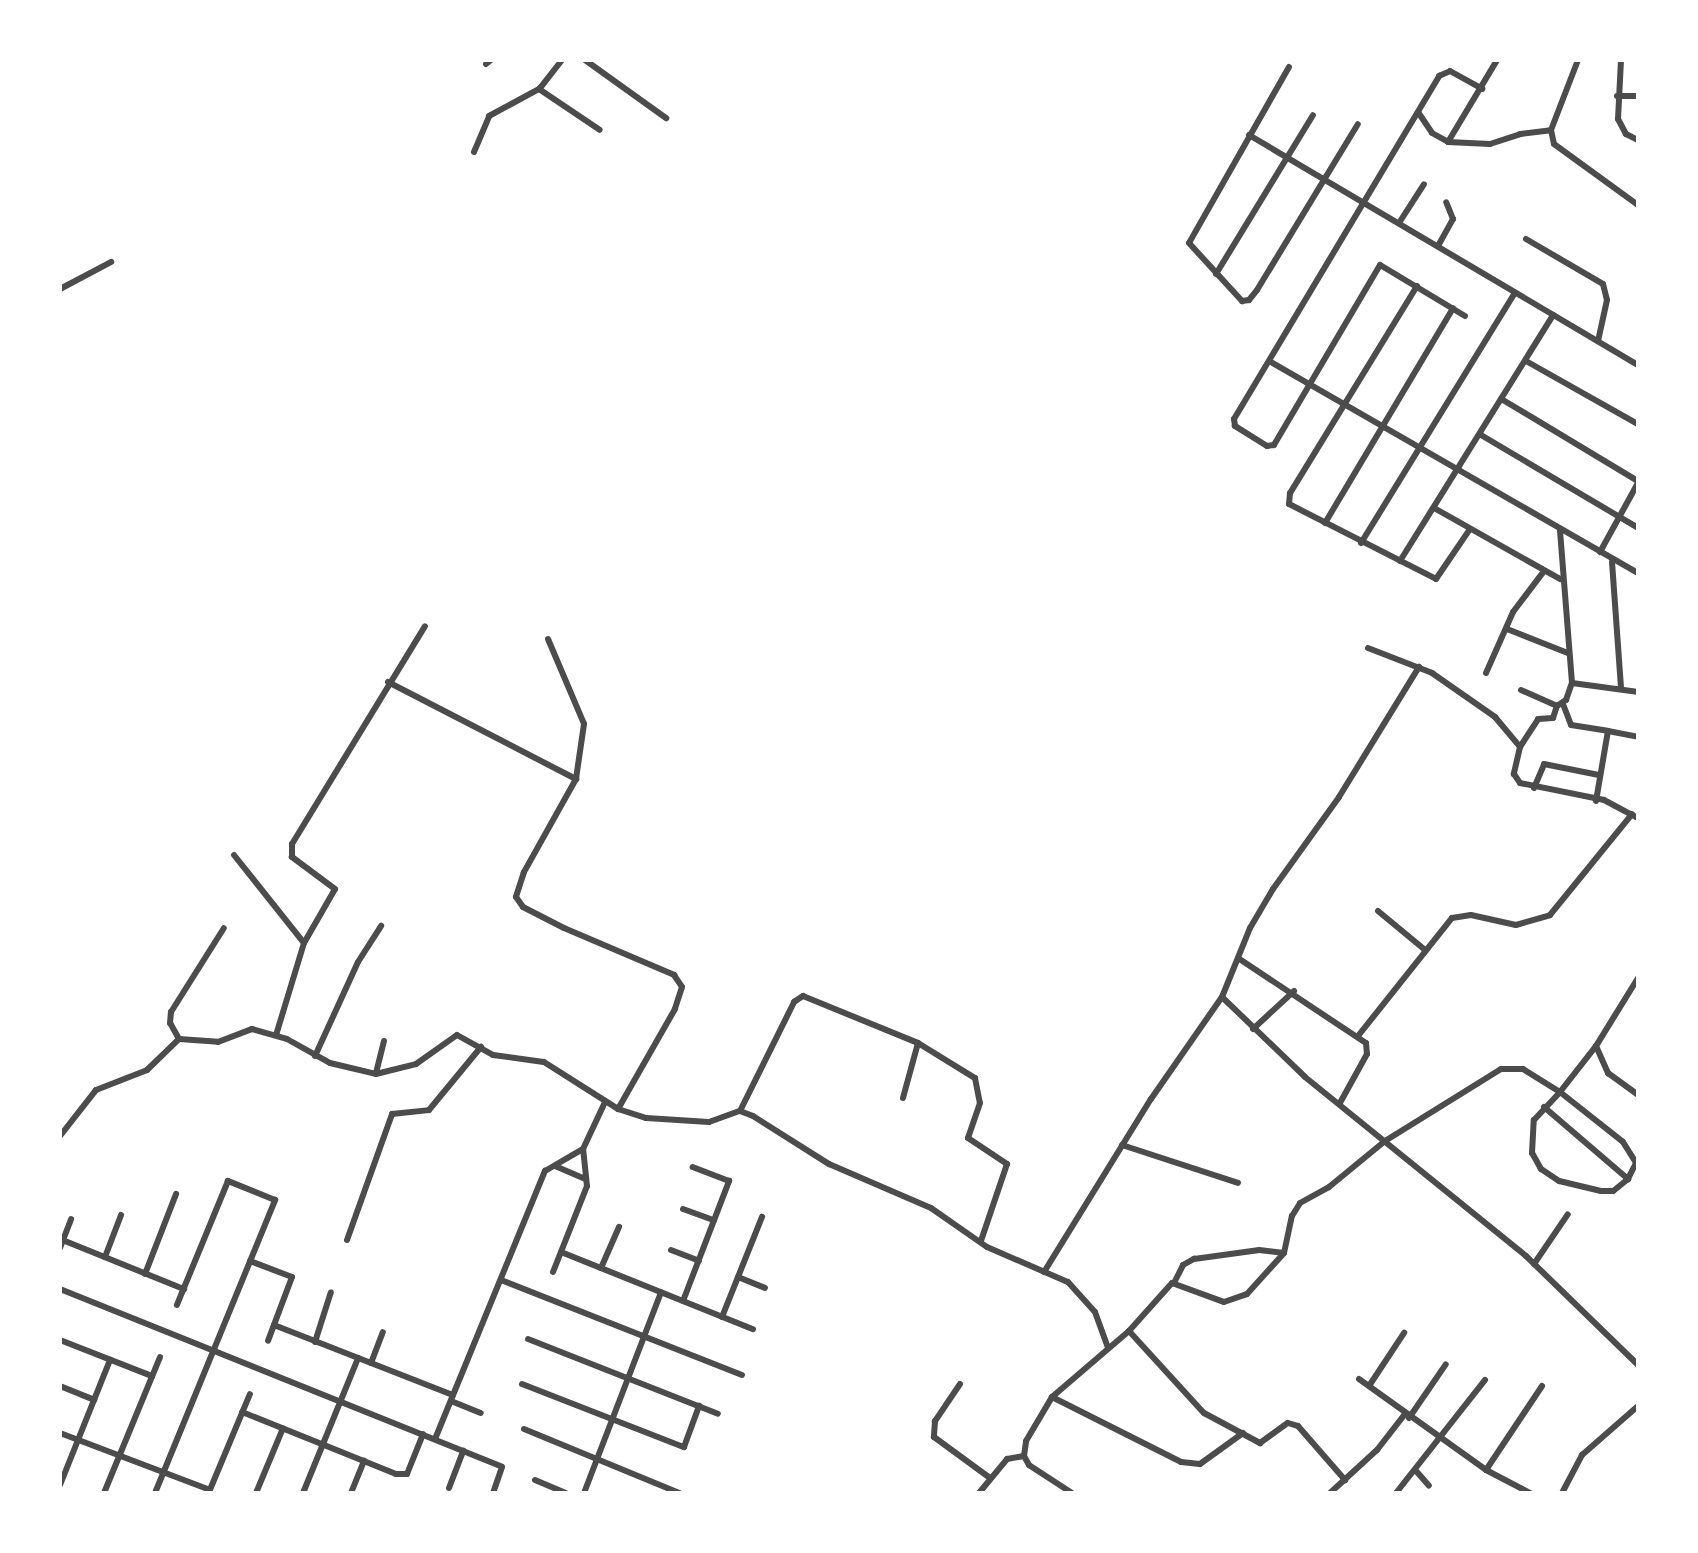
<!DOCTYPE html>
<html>
<head>
<meta charset="utf-8">
<style>
	body { margin:0 }
	#map { position:relative; width:1698px; height:1553px; overflow:hidden; background:#fff; font-family:"Nunito Sans",sans-serif }
	div>[style] { position:absolute }
	[style*='--x'] { left:calc(var(--x)*1px); top:calc(var(--y)*1px); width:calc(var(--w)*1px); rotate:calc(var(--a)*1deg) }
	.minor>* { height:6px; margin:-3px; padding:0 3px; transform-origin:3px; border-radius:3px; background:#4c4c4c }
	span { translate:-50% -50%; white-space:nowrap; text-align:center; line-height:1.15; -webkit-text-stroke:8px #fff; paint-order:stroke }
	.frame { position:absolute; inset:0; border:62px solid #fff; pointer-events:none }
</style>
</head>
<body>
<div id="map">
	<div class="minor">
		<div style="--x:562;--y:60;--w:37;--a:128"></div>
		<div style="--x:539;--y:89;--w:73;--a:33.9"></div>
		<div style="--x:585;--y:60;--w:100;--a:35.6"></div>
		<div style="--x:1578;--y:60;--w:75;--a:111.1"></div>
		<div style="--x:1551;--y:130;--w:14;--a:78"></div>
		<div style="--x:1554;--y:144;--w:104;--a:36"></div>
		<div style="--x:1621;--y:60;--w:59;--a:92.9"></div>
		<div style="--x:1618;--y:119;--w:17;--a:62"></div>
		<div style="--x:1626;--y:134;--w:13;--a:27"></div>
		<div style="--x:486;--y:64;--w:6;--a:-39"></div>
		<div style="--x:1289;--y:67;--w:202;--a:119.6"></div>
		<div style="--x:1189;--y:243;--w:79;--a:47.6"></div>
		<div style="--x:1242;--y:301;--w:7;--a:-8"></div>
		<div style="--x:1249;--y:300;--w:13;--a:-51"></div>
		<div style="--x:1257;--y:290;--w:194;--a:-58.7"></div>
		<div style="--x:1617;--y:96;--w:21;--a:0"></div>
		<div style="--x:1418;--y:112;--w:25;--a:56"></div>
		<div style="--x:1432;--y:133;--w:18;--a:29"></div>
		<div style="--x:1448;--y:142;--w:42;--a:2.7"></div>
		<div style="--x:1490;--y:144;--w:32;--a:-18"></div>
		<div style="--x:1520;--y:134;--w:31;--a:-7"></div>
		<div style="--x:1249;--y:135;--w:452;--a:30.6"></div>
		<div style="--x:1448;--y:142;--w:96;--a:-59.1"></div>
		<div style="--x:474;--y:152;--w:39;--a:-67"></div>
		<div style="--x:489;--y:116;--w:57;--a:-28.4"></div>
		<div style="--x:1399;--y:223;--w:46;--a:-57.3"></div>
		<div style="--x:1526;--y:239;--w:89;--a:30.3"></div>
		<div style="--x:1603;--y:284;--w:16;--a:76"></div>
		<div style="--x:1607;--y:300;--w:42;--a:102.4"></div>
		<div style="--x:1438;--y:246;--w:31;--a:-61"></div>
		<div style="--x:1453;--y:219;--w:18;--a:-112"></div>
		<div style="--x:1216;--y:274;--w:186;--a:-58.6"></div>
		<div style="--x:1417;--y:286;--w:243;--a:121.5"></div>
		<div style="--x:1290;--y:493;--w:11;--a:95"></div>
		<div style="--x:1289;--y:504;--w:165;--a:27"></div>
		<div style="--x:1436;--y:579;--w:60;--a:-55.8"></div>
		<div style="--x:60;--y:289;--w:58;--a:-27.9"></div>
		<div style="--x:1465;--y:316;--w:99;--a:-149"></div>
		<div style="--x:1380;--y:265;--w:209;--a:120.5"></div>
		<div style="--x:1274;--y:445;--w:7;--a:172"></div>
		<div style="--x:1267;--y:446;--w:38;--a:-148"></div>
		<div style="--x:1235;--y:426;--w:7;--a:-98"></div>
		<div style="--x:1234;--y:419;--w:400;--a:-59.1"></div>
		<div style="--x:1439;--y:76;--w:12;--a:-24"></div>
		<div style="--x:1450;--y:71;--w:37;--a:29"></div>
		<div style="--x:1526;--y:361;--w:129;--a:29.4"></div>
		<div style="--x:1271;--y:362;--w:423;--a:29.9"></div>
		<div style="--x:1503;--y:400;--w:157;--a:31"></div>
		<div style="--x:1481;--y:435;--w:182;--a:30.6"></div>
		<div style="--x:1434;--y:508;--w:145;--a:29.4"></div>
		<div style="--x:1325;--y:523;--w:250;--a:-59.2"></div>
		<div style="--x:1361;--y:543;--w:292;--a:-58.4"></div>
		<div style="--x:1600;--y:552;--w:79;--a:-61.2"></div>
		<div style="--x:1400;--y:561;--w:290;--a:-58.1"></div>
		<div style="--x:1612;--y:562;--w:127;--a:85.9"></div>
		<div style="--x:1507;--y:629;--w:66;--a:21.5"></div>
		<div style="--x:548;--y:639;--w:92;--a:67"></div>
		<div style="--x:584;--y:724;--w:56;--a:98.3"></div>
		<div style="--x:576;--y:779;--w:107;--a:119.2"></div>
		<div style="--x:524;--y:872;--w:26;--a:108"></div>
		<div style="--x:516;--y:897;--w:12;--a:55"></div>
		<div style="--x:523;--y:907;--w:46;--a:27.1"></div>
		<div style="--x:564;--y:928;--w:120;--a:23.1"></div>
		<div style="--x:674;--y:975;--w:14;--a:56"></div>
		<div style="--x:682;--y:987;--w:23;--a:108"></div>
		<div style="--x:675;--y:1009;--w:115;--a:119.7"></div>
		<div style="--x:1368;--y:648;--w:69;--a:21.3"></div>
		<div style="--x:1432;--y:673;--w:77;--a:34.9"></div>
		<div style="--x:1495;--y:717;--w:39;--a:50"></div>
		<div style="--x:1520;--y:747;--w:28;--a:103"></div>
		<div style="--x:1514;--y:774;--w:11;--a:56"></div>
		<div style="--x:1520;--y:783;--w:86;--a:11.4"></div>
		<div style="--x:1604;--y:800;--w:38;--a:28"></div>
		<div style="--x:1486;--y:673;--w:67;--a:-66.1"></div>
		<div style="--x:1513;--y:612;--w:51;--a:-52.9"></div>
		<div style="--x:388;--y:682;--w:212;--a:27.3"></div>
		<div style="--x:1572;--y:683;--w:67;--a:7.8"></div>
		<div style="--x:1521;--y:690;--w:39;--a:24"></div>
		<div style="--x:1557;--y:706;--w:11;--a:-34"></div>
		<div style="--x:1566;--y:700;--w:18;--a:-71"></div>
		<div style="--x:1572;--y:683;--w:153;--a:-94.5"></div>
		<div style="--x:1563;--y:704;--w:22;--a:69"></div>
		<div style="--x:1571;--y:725;--w:37;--a:9"></div>
		<div style="--x:1520;--y:747;--w:33;--a:-57"></div>
		<div style="--x:1538;--y:719;--w:15;--a:-4"></div>
		<div style="--x:1553;--y:718;--w:13;--a:-72"></div>
		<div style="--x:1534;--y:788;--w:26;--a:-67"></div>
		<div style="--x:1544;--y:764;--w:56;--a:11.3"></div>
		<div style="--x:1596;--y:801;--w:71;--a:-80.3"></div>
		<div style="--x:1608;--y:731;--w:31;--a:11"></div>
		<div style="--x:234;--y:855;--w:112;--a:51.5"></div>
		<div style="--x:304;--y:943;--w:96;--a:106.9"></div>
		<div style="--x:1378;--y:911;--w:60;--a:39.6"></div>
		<div style="--x:304;--y:943;--w:62;--a:-60.1"></div>
		<div style="--x:335;--y:889;--w:54;--a:-143.3"></div>
		<div style="--x:292;--y:857;--w:13;--a:-90"></div>
		<div style="--x:292;--y:844;--w:255;--a:-58.6"></div>
		<div style="--x:1241;--y:960;--w:150;--a:33.6"></div>
		<div style="--x:1366;--y:1043;--w:11;--a:85"></div>
		<div style="--x:1367;--y:1054;--w:56;--a:118.9"></div>
		<div style="--x:1638;--y:978;--w:80;--a:121.7"></div>
		<div style="--x:1596;--y:1046;--w:30;--a:66"></div>
		<div style="--x:1608;--y:1073;--w:37;--a:36"></div>
		<div style="--x:1222;--y:997;--w:115;--a:43.9"></div>
		<div style="--x:1305;--y:1077;--w:284;--a:39"></div>
		<div style="--x:1526;--y:1256;--w:156;--a:44.2"></div>
		<div style="--x:1253;--y:1029;--w:56;--a:-42.8"></div>
		<div style="--x:1358;--y:1036;--w:151;--a:-51.5"></div>
		<div style="--x:1452;--y:918;--w:19;--a:-9"></div>
		<div style="--x:1471;--y:915;--w:46;--a:12.5"></div>
		<div style="--x:1516;--y:925;--w:35;--a:-16"></div>
		<div style="--x:1550;--y:915;--w:130;--a:-50.9"></div>
		<div style="--x:179;--y:1039;--w:18;--a:-119"></div>
		<div style="--x:170;--y:1023;--w:11;--a:-85"></div>
		<div style="--x:171;--y:1012;--w:99;--a:-57.8"></div>
		<div style="--x:918;--y:1043;--w:67;--a:31.6"></div>
		<div style="--x:975;--y:1078;--w:25;--a:79"></div>
		<div style="--x:980;--y:1103;--w:37;--a:109"></div>
		<div style="--x:968;--y:1138;--w:47;--a:33.7"></div>
		<div style="--x:1007;--y:1164;--w:81;--a:108.7"></div>
		<div style="--x:315;--y:1056;--w:103;--a:-65.4"></div>
		<div style="--x:358;--y:962;--w:43;--a:-57.4"></div>
		<div style="--x:376;--y:1073;--w:33;--a:-76"></div>
		<div style="--x:1544;--y:1107;--w:111;--a:40.6"></div>
		<div style="--x:740;--y:1111;--w:122;--a:-63.6"></div>
		<div style="--x:794;--y:1002;--w:11;--a:-34"></div>
		<div style="--x:803;--y:996;--w:124;--a:22.2"></div>
		<div style="--x:918;--y:1043;--w:57;--a:105.3"></div>
		<div style="--x:60;--y:1136;--w:58;--a:-52"></div>
		<div style="--x:96;--y:1090;--w:55;--a:-21.4"></div>
		<div style="--x:147;--y:1070;--w:45;--a:-44.1"></div>
		<div style="--x:179;--y:1039;--w:39;--a:4"></div>
		<div style="--x:218;--y:1042;--w:36;--a:-21"></div>
		<div style="--x:252;--y:1029;--w:36;--a:16"></div>
		<div style="--x:287;--y:1039;--w:49;--a:29.2"></div>
		<div style="--x:330;--y:1063;--w:47;--a:13.4"></div>
		<div style="--x:376;--y:1074;--w:41;--a:-14"></div>
		<div style="--x:416;--y:1064;--w:50;--a:-35.3"></div>
		<div style="--x:457;--y:1035;--w:41;--a:29.1"></div>
		<div style="--x:493;--y:1055;--w:51;--a:7.8"></div>
		<div style="--x:544;--y:1062;--w:88;--a:32.4"></div>
		<div style="--x:618;--y:1109;--w:29;--a:18"></div>
		<div style="--x:646;--y:1118;--w:63;--a:3.6"></div>
		<div style="--x:709;--y:1122;--w:33;--a:-20"></div>
		<div style="--x:740;--y:1111;--w:14;--a:21"></div>
		<div style="--x:753;--y:1116;--w:90;--a:32.3"></div>
		<div style="--x:829;--y:1164;--w:111;--a:23.3"></div>
		<div style="--x:931;--y:1208;--w:68;--a:34.9"></div>
		<div style="--x:987;--y:1247;--w:88;--a:23.4"></div>
		<div style="--x:1068;--y:1282;--w:40;--a:48"></div>
		<div style="--x:1095;--y:1312;--w:38;--a:70"></div>
		<div style="--x:1122;--y:1145;--w:122;--a:18.1"></div>
		<div style="--x:555;--y:1166;--w:33;--a:23"></div>
		<div style="--x:683;--y:1209;--w:33;--a:20"></div>
		<div style="--x:60;--y:1239;--w:134;--a:22"></div>
		<div style="--x:347;--y:1240;--w:134;--a:-70.3"></div>
		<div style="--x:392;--y:1114;--w:37;--a:-6"></div>
		<div style="--x:429;--y:1110;--w:82;--a:-50.5"></div>
		<div style="--x:60;--y:1248;--w:31;--a:-69"></div>
		<div style="--x:671;--y:1250;--w:30;--a:21"></div>
		<div style="--x:561;--y:1252;--w:207;--a:21.9"></div>
		<div style="--x:105;--y:1257;--w:45;--a:-69.1"></div>
		<div style="--x:250;--y:1261;--w:45;--a:20.9"></div>
		<div style="--x:292;--y:1277;--w:68;--a:110.6"></div>
		<div style="--x:1534;--y:1264;--w:60;--a:-55.8"></div>
		<div style="--x:601;--y:1268;--w:45;--a:-66.3"></div>
		<div style="--x:553;--y:1272;--w:92;--a:-68.4"></div>
		<div style="--x:587;--y:1186;--w:37;--a:-96"></div>
		<div style="--x:583;--y:1149;--w:52;--a:-64.9"></div>
		<div style="--x:1044;--y:1272;--w:203;--a:-58.3"></div>
		<div style="--x:1151;--y:1099;--w:124;--a:-55.2"></div>
		<div style="--x:1222;--y:997;--w:74;--a:-67.9"></div>
		<div style="--x:1250;--y:928;--w:45;--a:-59.5"></div>
		<div style="--x:1273;--y:889;--w:113;--a:-54.3"></div>
		<div style="--x:1339;--y:797;--w:153;--a:-58.4"></div>
		<div style="--x:145;--y:1274;--w:86;--a:-68.8"></div>
		<div style="--x:738;--y:1277;--w:29;--a:22"></div>
		<div style="--x:501;--y:1280;--w:259;--a:21.5"></div>
		<div style="--x:1175;--y:1281;--w:18;--a:-63"></div>
		<div style="--x:1183;--y:1265;--w:13;--a:-29"></div>
		<div style="--x:1194;--y:1259;--w:66;--a:-7.9"></div>
		<div style="--x:1259;--y:1250;--w:25;--a:7"></div>
		<div style="--x:60;--y:1289;--w:476;--a:21.9"></div>
		<div style="--x:502;--y:1467;--w:28;--a:109"></div>
		<div style="--x:683;--y:1301;--w:129;--a:-69"></div>
		<div style="--x:729;--y:1181;--w:39;--a:-159"></div>
		<div style="--x:722;--y:1317;--w:108;--a:-68.2"></div>
		<div style="--x:274;--y:1325;--w:192;--a:21.4"></div>
		<div style="--x:1129;--y:1331;--w:111;--a:47.6"></div>
		<div style="--x:1204;--y:1413;--w:64;--a:28.2"></div>
		<div style="--x:1260;--y:1443;--w:34;--a:-36"></div>
		<div style="--x:1288;--y:1423;--w:10;--a:17"></div>
		<div style="--x:1298;--y:1426;--w:72;--a:49"></div>
		<div style="--x:528;--y:1339;--w:204;--a:21.5"></div>
		<div style="--x:60;--y:1340;--w:99;--a:21.4"></div>
		<div style="--x:315;--y:1342;--w:52;--a:-72.3"></div>
		<div style="--x:371;--y:1363;--w:33;--a:-69"></div>
		<div style="--x:1359;--y:1379;--w:156;--a:35.6"></div>
		<div style="--x:1486;--y:1470;--w:50;--a:27.6"></div>
		<div style="--x:522;--y:1384;--w:174;--a:21.3"></div>
		<div style="--x:684;--y:1447;--w:44;--a:-69.9"></div>
		<div style="--x:960;--y:1384;--w:45;--a:124"></div>
		<div style="--x:935;--y:1421;--w:16;--a:94"></div>
		<div style="--x:934;--y:1437;--w:69;--a:36.2"></div>
		<div style="--x:60;--y:1386;--w:37;--a:22"></div>
		<div style="--x:1369;--y:1386;--w:64;--a:-56.6"></div>
		<div style="--x:1052;--y:1397;--w:144;--a:26.7"></div>
		<div style="--x:1181;--y:1462;--w:19;--a:6"></div>
		<div style="--x:1200;--y:1464;--w:53;--a:-35.8"></div>
		<div style="--x:451;--y:1401;--w:32;--a:22"></div>
		<div style="--x:242;--y:1412;--w:166;--a:21.9"></div>
		<div style="--x:396;--y:1474;--w:11;--a:0"></div>
		<div style="--x:407;--y:1474;--w:43;--a:-68.2"></div>
		<div style="--x:1409;--y:1418;--w:65;--a:-55.6"></div>
		<div style="--x:524;--y:1429;--w:168;--a:22.4"></div>
		<div style="--x:60;--y:1433;--w:160;--a:20.8"></div>
		<div style="--x:435;--y:1439;--w:290;--a:-67.7"></div>
		<div style="--x:545;--y:1171;--w:44;--a:-30.1"></div>
		<div style="--x:1486;--y:1470;--w:101;--a:-56.3"></div>
		<div style="--x:1417;--y:1472;--w:18;--a:49"></div>
		<div style="--x:535;--y:1480;--w:34;--a:23"></div>
		<div style="--x:60;--y:1485;--w:135;--a:-68.2"></div>
		<div style="--x:449;--y:1488;--w:40;--a:-69"></div>
		<div style="--x:209;--y:1492;--w:106;--a:-67.3"></div>
		<div style="--x:104;--y:1493;--w:147;--a:-67.6"></div>
		<div style="--x:155;--y:1493;--w:317;--a:-67.7"></div>
		<div style="--x:275;--y:1200;--w:51;--a:-158"></div>
		<div style="--x:228;--y:1181;--w:134;--a:112.4"></div>
		<div style="--x:256;--y:1493;--w:70;--a:-67.4"></div>
		<div style="--x:303;--y:1493;--w:146;--a:-67.8"></div>
		<div style="--x:351;--y:1493;--w:35;--a:-68"></div>
		<div style="--x:584;--y:1493;--w:215;--a:-69"></div>
		<div style="--x:979;--y:1493;--w:44;--a:-50.5"></div>
		<div style="--x:1007;--y:1459;--w:17;--a:-10"></div>
		<div style="--x:1072;--y:1493;--w:51;--a:-146.9"></div>
		<div style="--x:1029;--y:1465;--w:10;--a:-119"></div>
		<div style="--x:1024;--y:1456;--w:15;--a:-82"></div>
		<div style="--x:1026;--y:1441;--w:51;--a:-59.4"></div>
		<div style="--x:1052;--y:1397;--w:101;--a:-40.6"></div>
		<div style="--x:1129;--y:1331;--w:64;--a:-48.1"></div>
		<div style="--x:1172;--y:1283;--w:55;--a:20.1"></div>
		<div style="--x:1224;--y:1302;--w:24;--a:-19"></div>
		<div style="--x:1247;--y:1294;--w:55;--a:-47.9"></div>
		<div style="--x:1284;--y:1253;--w:38;--a:-78"></div>
		<div style="--x:1292;--y:1216;--w:15;--a:-58"></div>
		<div style="--x:1300;--y:1203;--w:33;--a:-29"></div>
		<div style="--x:1329;--y:1187;--w:72;--a:-39.4"></div>
		<div style="--x:1385;--y:1141;--w:137;--a:-31.8"></div>
		<div style="--x:1501;--y:1069;--w:22;--a:0"></div>
		<div style="--x:1523;--y:1069;--w:44;--a:31.9"></div>
		<div style="--x:1560;--y:1092;--w:80;--a:38.4"></div>
		<div style="--x:1623;--y:1142;--w:25;--a:58"></div>
		<div style="--x:1636;--y:1163;--w:18;--a:117"></div>
		<div style="--x:1628;--y:1179;--w:19;--a:141"></div>
		<div style="--x:1613;--y:1191;--w:12;--a:180"></div>
		<div style="--x:1601;--y:1191;--w:43;--a:-166.6"></div>
		<div style="--x:1559;--y:1181;--w:22;--a:-146"></div>
		<div style="--x:1541;--y:1169;--w:18;--a:-119"></div>
		<div style="--x:1532;--y:1153;--w:33;--a:-87"></div>
		<div style="--x:1534;--y:1120;--w:38;--a:-47"></div>
		<div style="--x:1560;--y:1092;--w:58;--a:-52"></div>
		<div style="--x:1330;--y:1493;--w:64;--a:-42.5"></div>
		<div style="--x:1377;--y:1450;--w:46;--a:-52.1"></div>
		<div style="--x:1396;--y:1493;--w:144;--a:-51.8"></div>
		<div style="--x:1562;--y:1493;--w:43;--a:-62.2"></div>
		<div style="--x:1582;--y:1455;--w:74;--a:-41.2"></div>
	</div>
	<div class="frame"></div>
</div>
</body>
</html>
